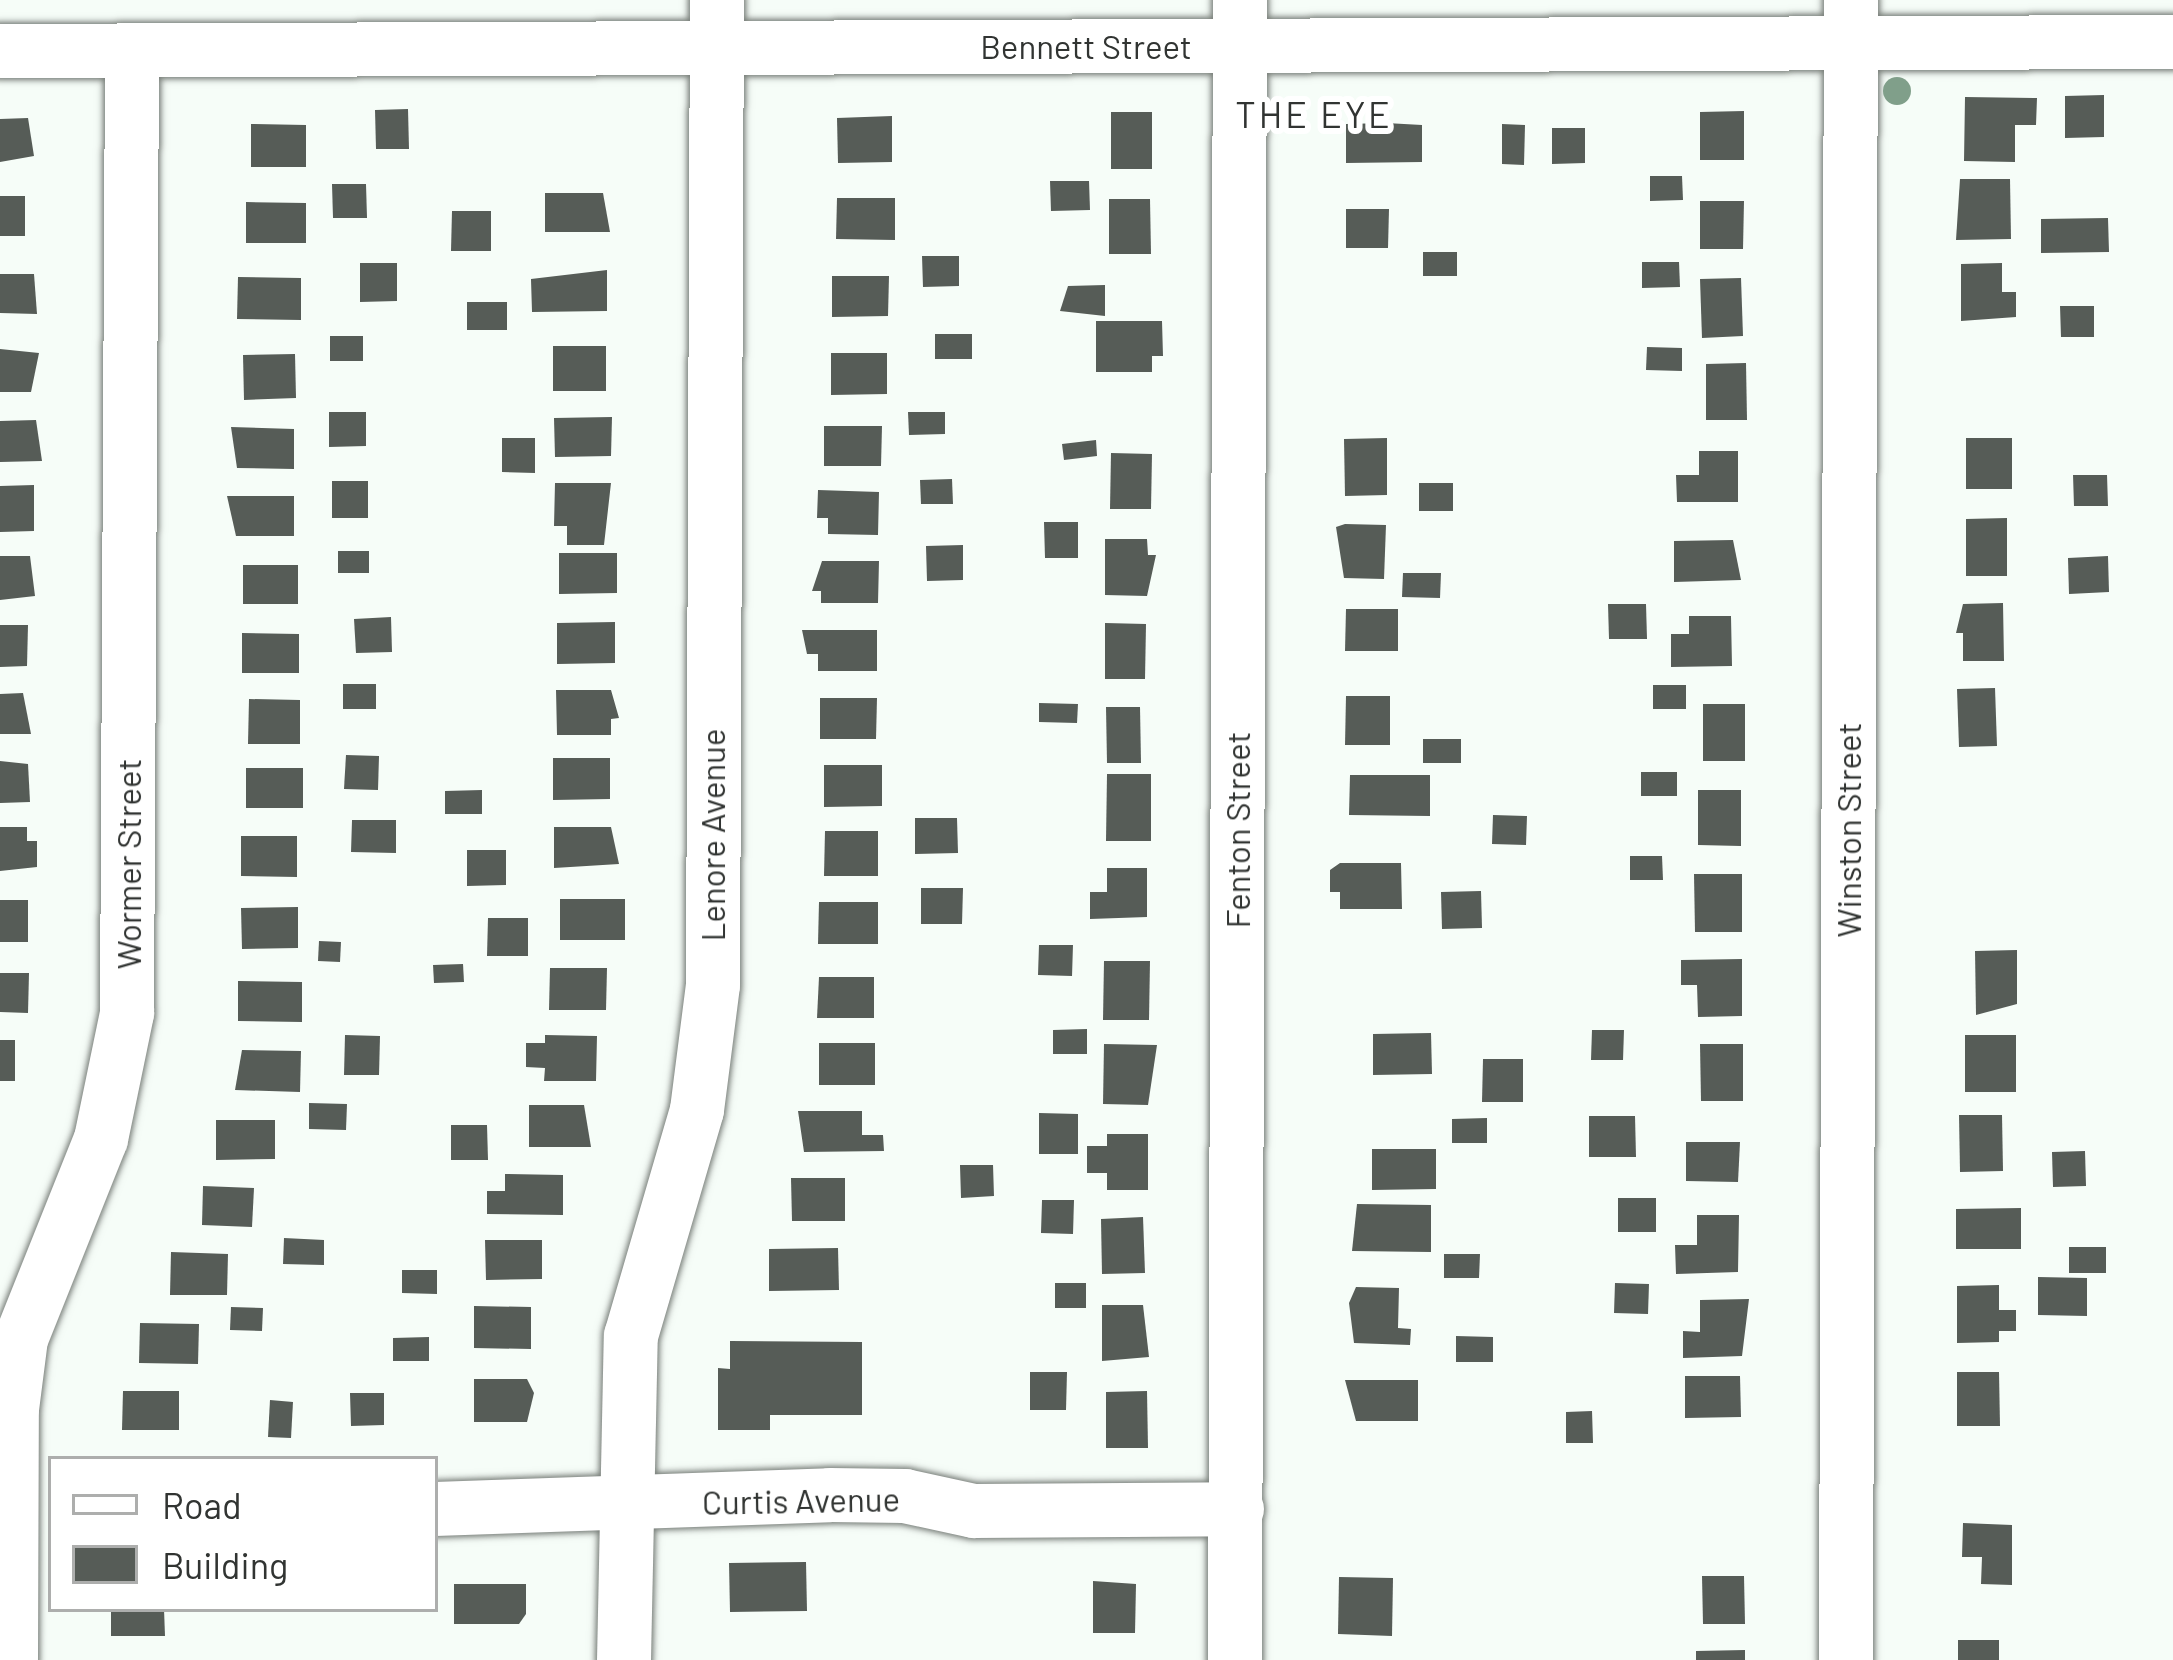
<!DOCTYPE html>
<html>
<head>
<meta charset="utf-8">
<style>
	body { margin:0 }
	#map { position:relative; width:2173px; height:1660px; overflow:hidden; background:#f6fdf8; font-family:Barlow,sans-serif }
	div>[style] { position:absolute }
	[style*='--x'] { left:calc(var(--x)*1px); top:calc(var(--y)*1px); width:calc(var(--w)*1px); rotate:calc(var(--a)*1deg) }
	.building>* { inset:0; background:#565c57 }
	.roads { filter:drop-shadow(0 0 3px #797f7a) drop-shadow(0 0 3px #797f7a) }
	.minor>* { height:54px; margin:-27px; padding:0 27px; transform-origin:27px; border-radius:27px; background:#fff }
	.trees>* { width:28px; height:28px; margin:-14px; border-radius:50%; background:#809f8a }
	span { translate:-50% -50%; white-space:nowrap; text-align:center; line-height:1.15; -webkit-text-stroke:12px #fff; paint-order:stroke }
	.street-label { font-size:33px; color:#313432 }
	.neighbourhood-label { font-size:36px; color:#313432; letter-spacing:3px }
	.legend { position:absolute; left:48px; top:1456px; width:390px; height:156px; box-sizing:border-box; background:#fff; border:3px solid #adaead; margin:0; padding:15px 21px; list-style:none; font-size:36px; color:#313432 }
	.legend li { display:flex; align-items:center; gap:24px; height:60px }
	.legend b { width:60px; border:3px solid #adaead }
</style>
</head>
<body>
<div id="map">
	<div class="building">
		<div style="clip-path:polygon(2104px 95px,2104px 137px,2065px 138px,2065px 96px)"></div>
		<div style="clip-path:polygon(1965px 97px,2037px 98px,2036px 125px,2015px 125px,2015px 162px,1964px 161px)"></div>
		<div style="clip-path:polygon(408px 109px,409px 149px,376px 149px,375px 110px)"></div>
		<div style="clip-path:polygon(1744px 111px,1744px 160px,1700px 160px,1700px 112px)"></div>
		<div style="clip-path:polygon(1111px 112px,1152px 112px,1152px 169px,1111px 169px)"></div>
		<div style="clip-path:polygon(892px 116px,892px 162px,838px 163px,837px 118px)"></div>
		<div style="clip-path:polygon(28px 118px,34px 156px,0 162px,0 119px)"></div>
		<div style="clip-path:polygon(1386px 123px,1422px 125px,1422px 162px,1346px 163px,1346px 124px)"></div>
		<div style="clip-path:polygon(251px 124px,306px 125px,306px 167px,251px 167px)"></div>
		<div style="clip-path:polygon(1502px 124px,1525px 125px,1524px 165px,1502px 164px)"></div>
		<div style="clip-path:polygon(1552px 128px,1585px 128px,1585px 163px,1552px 164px)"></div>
		<div style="clip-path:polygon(1650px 176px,1682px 176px,1683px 200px,1650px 201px)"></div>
		<div style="clip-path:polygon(1960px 179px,2010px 179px,2011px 239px,1956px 240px)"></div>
		<div style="clip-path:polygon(1050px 181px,1089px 181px,1090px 210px,1051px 211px)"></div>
		<div style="clip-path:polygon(332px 184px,366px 184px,367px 218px,333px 218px)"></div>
		<div style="clip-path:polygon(545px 193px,603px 193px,610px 232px,545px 232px)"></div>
		<div style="clip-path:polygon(0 196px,25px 196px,25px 236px,0 236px)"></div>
		<div style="clip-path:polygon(837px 198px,895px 198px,895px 240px,836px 239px)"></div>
		<div style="clip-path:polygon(1109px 199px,1150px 199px,1151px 254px,1109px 254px)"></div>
		<div style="clip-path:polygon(1700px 201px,1744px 201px,1743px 249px,1700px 249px)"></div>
		<div style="clip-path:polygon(246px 202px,306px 203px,306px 243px,246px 243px)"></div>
		<div style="clip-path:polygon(1346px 209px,1389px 209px,1388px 248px,1346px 248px)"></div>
		<div style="clip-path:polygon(452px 211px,491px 211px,491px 251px,451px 251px)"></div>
		<div style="clip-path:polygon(2108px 218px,2109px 252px,2041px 253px,2041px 219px)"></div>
		<div style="clip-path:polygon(1423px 252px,1457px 252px,1457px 276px,1423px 276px)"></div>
		<div style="clip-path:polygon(922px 256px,959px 256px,959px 286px,923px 287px)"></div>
		<div style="clip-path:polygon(1642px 262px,1679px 262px,1680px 287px,1642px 288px)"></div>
		<div style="clip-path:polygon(360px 263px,397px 263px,397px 301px,360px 302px)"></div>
		<div style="clip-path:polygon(2002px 263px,2002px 292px,2016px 292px,2016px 317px,1961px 321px,1961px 264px)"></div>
		<div style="clip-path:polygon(607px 270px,607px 311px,532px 312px,531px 279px)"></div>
		<div style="clip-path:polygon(0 274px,34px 274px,37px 314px,0 313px)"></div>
		<div style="clip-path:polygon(832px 276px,889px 276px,888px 316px,832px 317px)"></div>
		<div style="clip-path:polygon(238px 277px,301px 278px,301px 320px,237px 319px)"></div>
		<div style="clip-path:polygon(1741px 278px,1743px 336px,1702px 338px,1700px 279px)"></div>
		<div style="clip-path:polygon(1105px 285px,1105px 316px,1060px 311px,1068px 286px)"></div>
		<div style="clip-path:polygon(467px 302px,507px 302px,507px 330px,467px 330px)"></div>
		<div style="clip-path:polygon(2060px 306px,2094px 306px,2094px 337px,2061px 337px)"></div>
		<div style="clip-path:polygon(1096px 321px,1162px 321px,1163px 356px,1152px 356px,1152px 372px,1096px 372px)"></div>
		<div style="clip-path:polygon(935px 334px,972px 334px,972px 359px,935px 359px)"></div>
		<div style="clip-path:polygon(330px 336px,363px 336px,363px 361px,330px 361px)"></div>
		<div style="clip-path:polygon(553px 346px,606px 346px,606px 391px,553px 391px)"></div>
		<div style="clip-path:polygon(1647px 347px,1682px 348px,1682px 371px,1646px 370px)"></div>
		<div style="clip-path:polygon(0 349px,39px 353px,31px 392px,0 392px)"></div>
		<div style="clip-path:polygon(831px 353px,887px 353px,887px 394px,831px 395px)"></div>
		<div style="clip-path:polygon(295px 354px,296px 398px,244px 400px,243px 355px)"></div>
		<div style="clip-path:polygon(1746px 363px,1747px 420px,1706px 420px,1706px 364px)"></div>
		<div style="clip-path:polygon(329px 412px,366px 412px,366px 446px,329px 447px)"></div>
		<div style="clip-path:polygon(908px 412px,945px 412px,945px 434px,909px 435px)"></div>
		<div style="clip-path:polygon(612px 417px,611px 456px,555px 457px,554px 418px)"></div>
		<div style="clip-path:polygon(36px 420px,42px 461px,0 462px,0 421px)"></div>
		<div style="clip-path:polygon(824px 426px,882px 426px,881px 466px,824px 466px)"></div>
		<div style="clip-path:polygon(231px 427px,294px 429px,294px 469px,237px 468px)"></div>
		<div style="clip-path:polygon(502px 438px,535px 438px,535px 473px,502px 472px)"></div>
		<div style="clip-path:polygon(1387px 438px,1387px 495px,1345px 496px,1344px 439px)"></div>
		<div style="clip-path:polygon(1966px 438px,2012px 438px,2012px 489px,1966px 489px)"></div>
		<div style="clip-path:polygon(1096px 440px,1097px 456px,1064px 460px,1062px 444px)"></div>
		<div style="clip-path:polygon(1699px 451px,1738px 451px,1738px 502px,1677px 502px,1676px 475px,1699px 475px)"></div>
		<div style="clip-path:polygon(1111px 453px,1152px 454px,1151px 509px,1110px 509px)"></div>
		<div style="clip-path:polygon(2073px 475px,2107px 475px,2108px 506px,2074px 506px)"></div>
		<div style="clip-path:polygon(952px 479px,953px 504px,921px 504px,920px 480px)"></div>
		<div style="clip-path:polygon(332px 481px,368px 481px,368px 518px,332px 518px)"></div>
		<div style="clip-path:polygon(555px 483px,611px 483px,604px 545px,567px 545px,567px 526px,554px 526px)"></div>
		<div style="clip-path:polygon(1419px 483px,1453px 483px,1453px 511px,1419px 511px)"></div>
		<div style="clip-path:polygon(34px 485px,34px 531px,0 532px,0 486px)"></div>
		<div style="clip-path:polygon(818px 490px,879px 492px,878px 535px,828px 534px,828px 518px,817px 518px)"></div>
		<div style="clip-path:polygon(227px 496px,294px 496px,294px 536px,236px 536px)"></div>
		<div style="clip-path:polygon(2007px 518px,2007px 576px,1966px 576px,1966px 519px)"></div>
		<div style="clip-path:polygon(1044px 522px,1078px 522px,1078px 558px,1045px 558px)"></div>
		<div style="clip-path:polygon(1345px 524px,1386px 525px,1384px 579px,1344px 578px,1336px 527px)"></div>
		<div style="clip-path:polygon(1105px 539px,1147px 539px,1148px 555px,1156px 555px,1147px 596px,1105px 595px)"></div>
		<div style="clip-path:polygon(1733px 540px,1741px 580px,1674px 582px,1674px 541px)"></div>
		<div style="clip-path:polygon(963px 545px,963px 580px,927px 581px,926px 546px)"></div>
		<div style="clip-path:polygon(338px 551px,369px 551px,369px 573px,338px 573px)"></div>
		<div style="clip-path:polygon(559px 553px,617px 553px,617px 593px,559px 594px)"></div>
		<div style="clip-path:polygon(0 556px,30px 556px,35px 596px,0 600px)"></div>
		<div style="clip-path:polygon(2108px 556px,2109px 592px,2069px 594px,2068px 558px)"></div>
		<div style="clip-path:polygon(822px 561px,879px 561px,878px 603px,821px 603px,821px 591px,812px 591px)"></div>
		<div style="clip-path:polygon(243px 565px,298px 565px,298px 604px,243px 604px)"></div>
		<div style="clip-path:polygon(1403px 573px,1441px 573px,1440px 598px,1402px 597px)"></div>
		<div style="clip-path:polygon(2003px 603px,2004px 661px,1963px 661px,1963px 633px,1956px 633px,1963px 604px)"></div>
		<div style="clip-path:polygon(1608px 604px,1646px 604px,1647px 639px,1609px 639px)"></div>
		<div style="clip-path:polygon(1346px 609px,1398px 609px,1398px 651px,1345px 651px)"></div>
		<div style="clip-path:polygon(1689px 616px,1731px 616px,1732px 666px,1671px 667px,1671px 634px,1689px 634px)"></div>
		<div style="clip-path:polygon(391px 617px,392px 652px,356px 653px,354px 619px)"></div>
		<div style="clip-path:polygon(615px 622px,615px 663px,557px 664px,557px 623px)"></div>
		<div style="clip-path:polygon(1105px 623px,1146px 624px,1145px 679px,1105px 679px)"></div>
		<div style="clip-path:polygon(0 625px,28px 625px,27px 666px,0 667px)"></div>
		<div style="clip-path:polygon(802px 630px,877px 630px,877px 671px,818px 671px,818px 654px,807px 654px)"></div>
		<div style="clip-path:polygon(242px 633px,299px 634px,299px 673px,242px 673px)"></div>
		<div style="clip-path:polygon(343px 684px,376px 684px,376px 709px,343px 709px)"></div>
		<div style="clip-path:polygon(1653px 685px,1686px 685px,1686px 709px,1653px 709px)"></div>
		<div style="clip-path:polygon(1995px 688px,1997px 746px,1959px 747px,1957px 689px)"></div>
		<div style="clip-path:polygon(556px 690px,611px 690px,619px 718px,611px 719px,611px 735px,557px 735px)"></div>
		<div style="clip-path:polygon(23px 693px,31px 734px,0 734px,0 694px)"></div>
		<div style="clip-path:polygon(1346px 696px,1390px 696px,1390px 745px,1345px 745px)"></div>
		<div style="clip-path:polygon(820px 698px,877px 698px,876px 739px,820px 739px)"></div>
		<div style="clip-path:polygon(249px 699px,300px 700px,300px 744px,248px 744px)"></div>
		<div style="clip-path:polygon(1039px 703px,1078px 704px,1077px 723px,1039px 722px)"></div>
		<div style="clip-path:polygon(1703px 704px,1745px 704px,1745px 761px,1703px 761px)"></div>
		<div style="clip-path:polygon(1106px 707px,1140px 707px,1141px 763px,1107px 763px)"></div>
		<div style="clip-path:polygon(1423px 739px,1461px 739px,1461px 763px,1423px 763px)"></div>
		<div style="clip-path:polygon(346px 755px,379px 756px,378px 790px,344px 789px)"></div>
		<div style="clip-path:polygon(553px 758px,610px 758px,610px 799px,553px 800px)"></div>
		<div style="clip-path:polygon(0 761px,28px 764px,30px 802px,0 803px)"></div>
		<div style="clip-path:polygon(824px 765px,882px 765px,882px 806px,824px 807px)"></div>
		<div style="clip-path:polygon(246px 768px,303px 768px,303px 808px,246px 808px)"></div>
		<div style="clip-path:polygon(1641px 772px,1677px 772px,1677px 796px,1641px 796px)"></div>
		<div style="clip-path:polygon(1107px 774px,1151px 774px,1151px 841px,1106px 841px)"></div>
		<div style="clip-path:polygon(1350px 775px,1430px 775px,1430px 816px,1349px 815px)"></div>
		<div style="clip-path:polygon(482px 790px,482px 814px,445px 814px,445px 791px)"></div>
		<div style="clip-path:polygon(1698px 790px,1741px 790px,1741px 846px,1698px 845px)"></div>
		<div style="clip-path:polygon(1493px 815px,1527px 816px,1526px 845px,1492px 844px)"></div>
		<div style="clip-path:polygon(915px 818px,957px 818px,958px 853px,915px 854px)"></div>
		<div style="clip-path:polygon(352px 820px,396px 820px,396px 853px,351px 852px)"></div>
		<div style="clip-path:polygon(0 827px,27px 827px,27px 841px,37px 841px,37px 867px,0 871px)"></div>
		<div style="clip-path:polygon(554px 827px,611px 827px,619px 864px,554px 868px)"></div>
		<div style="clip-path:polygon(825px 831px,878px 831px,878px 876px,824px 876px)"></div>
		<div style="clip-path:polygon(241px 836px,297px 836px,297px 877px,241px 876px)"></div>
		<div style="clip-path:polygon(467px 850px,506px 850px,506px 885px,467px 886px)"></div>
		<div style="clip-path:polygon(1630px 856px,1662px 856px,1663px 880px,1630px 880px)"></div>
		<div style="clip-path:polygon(1340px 863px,1401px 863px,1402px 909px,1340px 909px,1340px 892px,1330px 892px,1330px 870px)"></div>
		<div style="clip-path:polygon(1107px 868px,1147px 868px,1147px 917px,1090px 919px,1090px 892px,1107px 892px)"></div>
		<div style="clip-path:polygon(1694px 874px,1742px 874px,1742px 932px,1695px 932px)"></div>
		<div style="clip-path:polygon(921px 888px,963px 888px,962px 924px,921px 924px)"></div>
		<div style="clip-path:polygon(1481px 891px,1482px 928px,1442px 929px,1441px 892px)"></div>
		<div style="clip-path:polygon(560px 899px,625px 899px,625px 940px,560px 940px)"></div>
		<div style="clip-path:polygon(0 900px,28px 900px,28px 942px,0 942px)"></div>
		<div style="clip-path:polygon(819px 902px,878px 902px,878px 944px,818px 944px)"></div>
		<div style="clip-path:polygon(298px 907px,298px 948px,242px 949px,241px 908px)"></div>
		<div style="clip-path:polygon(488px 918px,528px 918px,528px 956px,487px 956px)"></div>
		<div style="clip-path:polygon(319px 941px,341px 942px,340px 962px,318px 961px)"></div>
		<div style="clip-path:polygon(1039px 945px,1073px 945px,1072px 976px,1038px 975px)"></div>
		<div style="clip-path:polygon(2017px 950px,2017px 1004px,1976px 1015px,1975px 951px)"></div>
		<div style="clip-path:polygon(1742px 959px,1742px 1016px,1698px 1017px,1697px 985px,1681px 985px,1681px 960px)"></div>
		<div style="clip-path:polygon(1104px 961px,1150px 961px,1149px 1020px,1103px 1020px)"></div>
		<div style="clip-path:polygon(463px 964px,464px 982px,434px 983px,433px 965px)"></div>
		<div style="clip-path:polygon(550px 968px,607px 968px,606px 1010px,549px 1010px)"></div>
		<div style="clip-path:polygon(0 973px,29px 973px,28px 1013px,0 1012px)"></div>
		<div style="clip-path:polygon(819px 977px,874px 977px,874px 1018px,817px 1018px)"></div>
		<div style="clip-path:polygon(238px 981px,302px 982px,302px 1022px,238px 1021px)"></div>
		<div style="clip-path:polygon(1087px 1029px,1087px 1054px,1053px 1054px,1053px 1030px)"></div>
		<div style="clip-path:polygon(1592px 1030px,1624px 1030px,1623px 1060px,1591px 1060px)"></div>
		<div style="clip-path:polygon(1431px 1033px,1432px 1074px,1373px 1075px,1373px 1034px)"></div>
		<div style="clip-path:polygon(345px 1035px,380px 1036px,379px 1075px,344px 1075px)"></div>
		<div style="clip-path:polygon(545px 1035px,597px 1036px,596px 1081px,544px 1081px,545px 1068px,526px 1067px,526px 1043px,545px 1043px)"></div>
		<div style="clip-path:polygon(1965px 1035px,2016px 1035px,2016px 1092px,1965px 1092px)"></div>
		<div style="clip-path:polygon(0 1040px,15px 1040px,15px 1081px,0 1081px)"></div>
		<div style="clip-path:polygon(819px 1043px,875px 1043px,875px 1085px,819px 1085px)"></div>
		<div style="clip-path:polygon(1104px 1044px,1157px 1045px,1148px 1105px,1103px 1104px)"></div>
		<div style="clip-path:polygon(1700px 1044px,1743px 1044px,1743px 1101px,1701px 1101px)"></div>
		<div style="clip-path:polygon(242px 1050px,301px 1051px,300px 1092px,235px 1090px)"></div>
		<div style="clip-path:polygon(1483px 1059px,1523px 1059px,1523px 1102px,1482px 1102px)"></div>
		<div style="clip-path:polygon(309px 1103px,347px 1104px,346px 1130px,309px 1129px)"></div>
		<div style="clip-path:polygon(529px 1105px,584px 1105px,591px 1147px,529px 1147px)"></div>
		<div style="clip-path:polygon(798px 1111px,862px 1111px,862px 1135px,883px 1135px,884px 1151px,804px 1152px)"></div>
		<div style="clip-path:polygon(1039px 1113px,1078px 1114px,1078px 1154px,1039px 1154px)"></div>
		<div style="clip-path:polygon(1959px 1115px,2002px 1115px,2003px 1171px,1960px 1172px)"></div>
		<div style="clip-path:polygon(1589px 1116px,1635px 1116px,1636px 1157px,1589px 1157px)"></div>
		<div style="clip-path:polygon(1487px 1118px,1487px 1143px,1452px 1143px,1452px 1119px)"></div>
		<div style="clip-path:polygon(216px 1120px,275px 1120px,275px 1159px,216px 1160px)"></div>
		<div style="clip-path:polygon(451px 1125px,487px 1125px,488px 1160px,451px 1160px)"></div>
		<div style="clip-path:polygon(1107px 1134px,1148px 1134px,1148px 1190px,1107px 1190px,1107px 1173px,1087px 1173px,1087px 1146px,1107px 1146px)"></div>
		<div style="clip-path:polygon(1686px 1142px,1740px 1142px,1738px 1182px,1686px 1181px)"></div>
		<div style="clip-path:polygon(1372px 1149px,1436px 1149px,1436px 1189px,1372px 1190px)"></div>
		<div style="clip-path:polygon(2085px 1151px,2086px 1186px,2053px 1187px,2052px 1152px)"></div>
		<div style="clip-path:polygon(960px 1165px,993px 1165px,994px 1196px,961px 1198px)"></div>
		<div style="clip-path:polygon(505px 1174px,563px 1175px,563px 1215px,487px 1214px,487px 1191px,505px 1191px)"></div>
		<div style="clip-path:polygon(791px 1178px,845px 1178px,845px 1221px,792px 1221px)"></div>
		<div style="clip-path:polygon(203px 1186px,254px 1188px,252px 1227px,202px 1225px)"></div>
		<div style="clip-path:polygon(1618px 1198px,1656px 1198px,1656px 1232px,1618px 1232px)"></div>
		<div style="clip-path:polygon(1042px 1200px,1074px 1200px,1073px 1234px,1041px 1233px)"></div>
		<div style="clip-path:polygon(1357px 1204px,1431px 1205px,1431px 1252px,1352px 1251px)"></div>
		<div style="clip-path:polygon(2021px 1208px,2021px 1249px,1956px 1249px,1956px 1209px)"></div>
		<div style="clip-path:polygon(1697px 1215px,1739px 1215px,1738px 1272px,1676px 1274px,1675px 1245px,1697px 1245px)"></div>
		<div style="clip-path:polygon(1143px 1217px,1145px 1273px,1102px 1274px,1101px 1219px)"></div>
		<div style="clip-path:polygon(284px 1238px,324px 1240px,324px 1265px,283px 1264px)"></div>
		<div style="clip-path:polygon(485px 1240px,542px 1240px,542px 1279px,486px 1280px)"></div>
		<div style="clip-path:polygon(2069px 1247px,2106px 1247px,2106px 1273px,2069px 1273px)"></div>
		<div style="clip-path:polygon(838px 1248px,839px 1290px,769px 1291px,769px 1249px)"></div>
		<div style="clip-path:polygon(171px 1252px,228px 1254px,227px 1295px,170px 1295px)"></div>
		<div style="clip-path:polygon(1444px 1254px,1480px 1254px,1479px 1278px,1444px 1278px)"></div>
		<div style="clip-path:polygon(402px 1270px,437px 1270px,437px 1294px,402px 1293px)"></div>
		<div style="clip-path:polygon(2038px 1277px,2087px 1278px,2087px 1316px,2038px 1315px)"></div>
		<div style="clip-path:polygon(1055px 1283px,1086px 1283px,1086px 1308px,1055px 1308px)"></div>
		<div style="clip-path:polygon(1615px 1283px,1649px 1284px,1648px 1314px,1614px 1313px)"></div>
		<div style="clip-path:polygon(1999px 1285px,1999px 1310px,2016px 1310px,2016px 1331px,1999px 1331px,1999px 1342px,1957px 1343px,1957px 1286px)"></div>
		<div style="clip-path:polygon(1356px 1287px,1399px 1288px,1398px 1328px,1411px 1329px,1410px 1345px,1354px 1343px,1349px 1303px)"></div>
		<div style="clip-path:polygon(1749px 1299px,1742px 1356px,1683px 1358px,1683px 1331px,1700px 1332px,1700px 1300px)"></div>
		<div style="clip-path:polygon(1102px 1305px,1143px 1305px,1149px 1357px,1102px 1361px)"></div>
		<div style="clip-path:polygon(474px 1306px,531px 1307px,531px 1349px,474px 1348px)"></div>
		<div style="clip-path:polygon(231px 1307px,263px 1308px,262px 1331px,230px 1330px)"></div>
		<div style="clip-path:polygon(140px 1323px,199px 1324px,198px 1364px,139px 1363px)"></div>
		<div style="clip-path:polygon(1456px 1336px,1493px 1337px,1493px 1362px,1456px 1362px)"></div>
		<div style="clip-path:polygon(429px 1337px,429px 1361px,393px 1361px,393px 1338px)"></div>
		<div style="clip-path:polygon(730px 1341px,862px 1342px,862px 1415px,770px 1415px,770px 1430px,718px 1430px,718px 1368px,730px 1369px)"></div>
		<div style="clip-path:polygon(1030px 1372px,1067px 1372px,1066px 1410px,1030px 1410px)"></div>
		<div style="clip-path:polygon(1957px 1372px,1999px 1372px,2000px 1426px,1957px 1426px)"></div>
		<div style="clip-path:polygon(1685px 1376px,1740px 1376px,1741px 1417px,1685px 1418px)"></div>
		<div style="clip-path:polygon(474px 1379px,527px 1379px,534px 1393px,527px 1422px,474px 1422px)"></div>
		<div style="clip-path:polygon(1345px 1380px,1418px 1380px,1418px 1421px,1356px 1421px)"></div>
		<div style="clip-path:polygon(123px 1391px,179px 1391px,179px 1430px,122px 1430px)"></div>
		<div style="clip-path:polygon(1147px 1391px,1148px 1448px,1106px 1448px,1106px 1392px)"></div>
		<div style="clip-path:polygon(350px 1393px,384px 1393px,384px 1425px,351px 1426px)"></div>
		<div style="clip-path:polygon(270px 1400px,293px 1402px,291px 1438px,268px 1437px)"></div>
		<div style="clip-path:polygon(1592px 1411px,1593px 1443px,1566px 1443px,1566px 1412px)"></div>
		<div style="clip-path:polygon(1963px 1523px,2012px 1525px,2012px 1585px,1981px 1584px,1982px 1557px,1962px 1557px)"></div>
		<div style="clip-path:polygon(806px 1562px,807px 1611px,730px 1612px,729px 1563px)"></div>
		<div style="clip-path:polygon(1702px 1576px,1744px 1576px,1745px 1624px,1703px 1624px)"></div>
		<div style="clip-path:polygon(1339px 1577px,1393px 1578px,1392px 1636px,1338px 1634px)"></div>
		<div style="clip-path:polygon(1093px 1581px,1136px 1584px,1135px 1633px,1093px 1633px)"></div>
		<div style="clip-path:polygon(454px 1584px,526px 1584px,526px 1614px,519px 1624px,454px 1624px)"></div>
		<div style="clip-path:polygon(111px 1609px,164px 1609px,165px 1636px,111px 1636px)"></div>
		<div style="clip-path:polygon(1958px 1640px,1999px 1640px,1999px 1660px,1958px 1660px)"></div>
		<div style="clip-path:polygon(1745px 1650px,1745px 1660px,1696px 1660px,1696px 1651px)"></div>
	</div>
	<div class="roads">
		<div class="minor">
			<div style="--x:0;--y:51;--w:2173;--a:-0.24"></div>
			<div style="--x:435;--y:1509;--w:395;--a:-2"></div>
			<div style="--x:830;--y:1495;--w:75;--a:0.8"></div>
			<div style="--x:905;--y:1496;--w:71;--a:12.3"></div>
			<div style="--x:974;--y:1511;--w:263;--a:-0.4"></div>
			<div style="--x:11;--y:1660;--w:251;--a:-89.8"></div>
			<div style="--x:12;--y:1409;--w:71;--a:-82.7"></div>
			<div style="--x:21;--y:1339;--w:215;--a:-68.2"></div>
			<div style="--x:101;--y:1139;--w:129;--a:-78.3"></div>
			<div style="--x:127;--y:1013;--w:963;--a:-89.7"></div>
			<div style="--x:624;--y:1660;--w:324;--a:-88.8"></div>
			<div style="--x:631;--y:1336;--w:235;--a:-73.7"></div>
			<div style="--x:697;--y:1110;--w:126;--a:-82.7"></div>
			<div style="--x:713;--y:985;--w:985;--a:-89.77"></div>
			<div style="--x:1235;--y:1660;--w:1660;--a:-89.83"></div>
			<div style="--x:1846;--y:1660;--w:1660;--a:-89.83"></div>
		</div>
	</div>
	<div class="trees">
		<div style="left:1897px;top:91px"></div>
	</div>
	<div class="street-label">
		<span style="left:1086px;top:47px">Bennett Street</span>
		<span style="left:1238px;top:830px;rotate:-90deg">Fenton Street</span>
		<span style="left:1849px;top:830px;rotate:-90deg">Winston Street</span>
		<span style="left:713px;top:835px;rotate:-90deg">Lenore Avenue</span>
		<span style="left:129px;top:864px;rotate:-90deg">Wormer Street</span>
		<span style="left:801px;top:1501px;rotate:-1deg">Curtis Avenue</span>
	</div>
	<div class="neighbourhood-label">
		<span style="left:1314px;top:114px">THE EYE</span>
	</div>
	<ul class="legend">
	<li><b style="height:15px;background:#fff"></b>Road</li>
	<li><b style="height:33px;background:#565c57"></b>Building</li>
	</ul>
</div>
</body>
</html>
